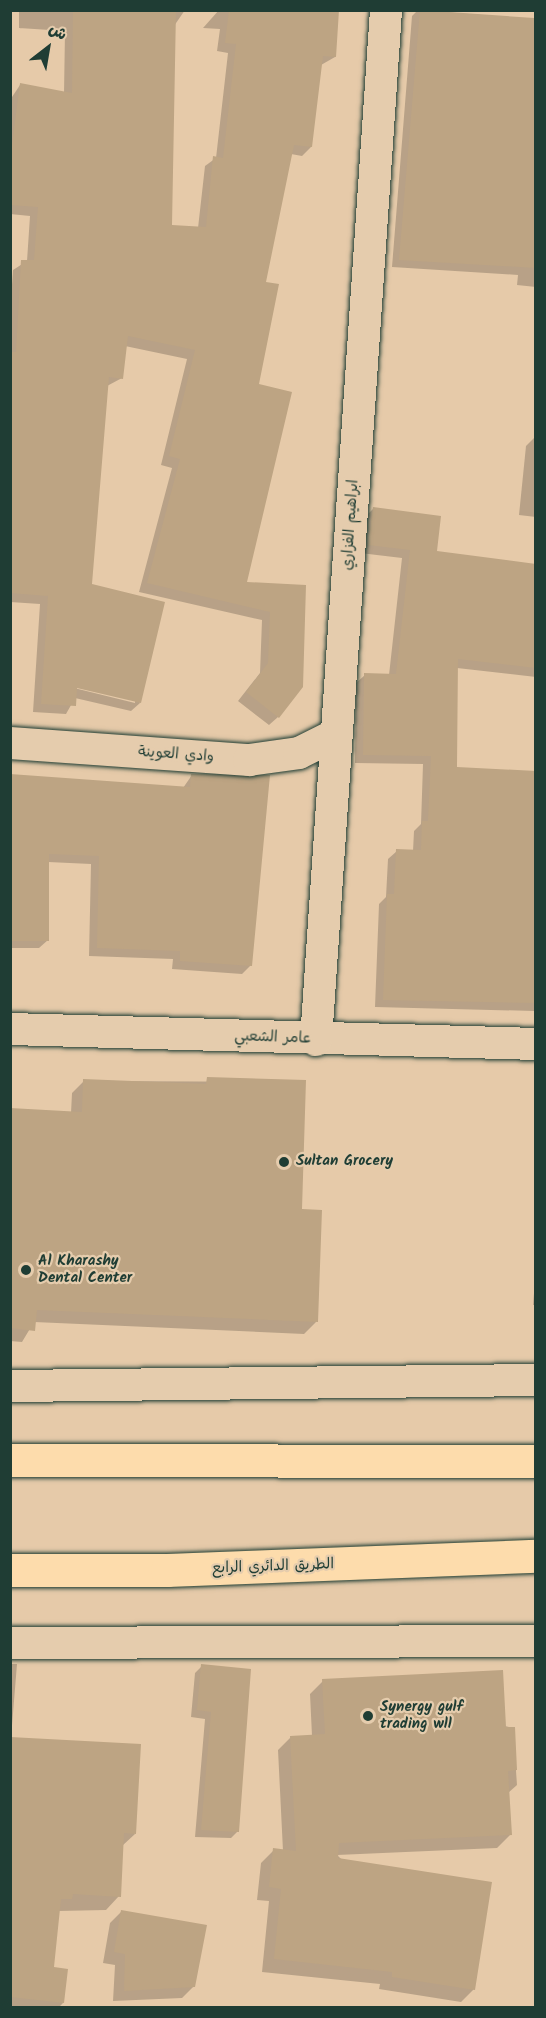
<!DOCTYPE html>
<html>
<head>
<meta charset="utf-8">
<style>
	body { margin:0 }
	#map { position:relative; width:546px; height:2018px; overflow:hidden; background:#e6caa9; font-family:Kalam,"Playpen Sans Arabic",sans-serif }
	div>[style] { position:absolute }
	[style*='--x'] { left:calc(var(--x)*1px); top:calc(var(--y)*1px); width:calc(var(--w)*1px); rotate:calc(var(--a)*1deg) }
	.shadow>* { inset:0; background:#0003 }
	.building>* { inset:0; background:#bda483 }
	.roads { filter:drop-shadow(0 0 2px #1f3d34) drop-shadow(0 0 2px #1f3d34) }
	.minor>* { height:32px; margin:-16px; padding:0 16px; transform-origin:16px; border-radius:16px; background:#e5ccad }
	.primary>* { height:33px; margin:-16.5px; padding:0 16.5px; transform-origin:16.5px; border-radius:16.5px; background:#fddcac }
	.dots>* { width:16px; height:16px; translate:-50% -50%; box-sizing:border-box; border:3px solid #e5ccad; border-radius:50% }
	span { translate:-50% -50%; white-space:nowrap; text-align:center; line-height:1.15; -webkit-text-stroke:4.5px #e5ccad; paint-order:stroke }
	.street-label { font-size:15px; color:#1f3d34 }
	.poi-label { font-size:15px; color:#1f3d34; font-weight:700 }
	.left { translate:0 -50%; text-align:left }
	.frame { position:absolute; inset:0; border:12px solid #1f3d34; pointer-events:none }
	.north { position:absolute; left:18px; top:18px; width:60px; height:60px; -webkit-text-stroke:4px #e5ccad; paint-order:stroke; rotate:31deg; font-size:16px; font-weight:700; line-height:24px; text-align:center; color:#1f3d34 }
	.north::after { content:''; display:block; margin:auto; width:21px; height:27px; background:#1f3d34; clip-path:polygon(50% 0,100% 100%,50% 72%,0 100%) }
</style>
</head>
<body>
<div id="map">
	<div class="shadow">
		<div style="clip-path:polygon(evenodd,19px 10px,185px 10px,174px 26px,171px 226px,198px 228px,205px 166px,216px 158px,228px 53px,217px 51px,220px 29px,203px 28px,219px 10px,338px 10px,335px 57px,321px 65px,311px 147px,302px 156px,291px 154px,265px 283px,246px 583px,305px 586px,278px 717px,269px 725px,238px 701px,260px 673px,262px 620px,139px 592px,172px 468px,161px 465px,187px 359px,125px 346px,122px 378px,107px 386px,90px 585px,140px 703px,131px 711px,75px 698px,66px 714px,33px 712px,40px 604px,10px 602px,10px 313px,13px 270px,27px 261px,30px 216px,10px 214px,10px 100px,20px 85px,64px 93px,65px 31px,19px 28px,19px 10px,71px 684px,135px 700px,135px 703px,70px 687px,71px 684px)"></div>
		<div style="clip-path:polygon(418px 10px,532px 19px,536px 287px,517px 285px,518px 275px,392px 267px,412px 16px)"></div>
		<div style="clip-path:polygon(534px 438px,536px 438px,536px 517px,519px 515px,526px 446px)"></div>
		<div style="clip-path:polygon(373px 509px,435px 552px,536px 565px,536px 677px,457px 668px,456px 769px,536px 772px,534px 1011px,375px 1007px,379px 904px,386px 897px,388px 859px,397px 851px,413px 851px,414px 831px,421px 824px,423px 764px,355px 763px,356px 683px,365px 675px,389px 675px,402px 558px,360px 553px,365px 517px)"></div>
		<div style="clip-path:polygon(192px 775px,251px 965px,242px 974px,172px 969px,173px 959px,89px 956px,91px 864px,48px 862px,48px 940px,39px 948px,10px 948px,10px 776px,183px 788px)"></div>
		<div style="clip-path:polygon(84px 1081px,304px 1082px,300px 1210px,316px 1322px,304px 1334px,34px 1322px,22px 1342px,10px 1341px,10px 1109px,71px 1113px,72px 1093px)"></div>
		<div style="clip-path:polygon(536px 1269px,536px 1305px,533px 1305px)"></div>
		<div style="clip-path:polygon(10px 1664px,17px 1664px,11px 1738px,135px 1834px,122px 1846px,119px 1896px,106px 1910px,58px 1911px,52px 1968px,63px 2003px,58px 2008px,10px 2008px)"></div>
		<div style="clip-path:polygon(202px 1666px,238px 1831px,231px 1838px,195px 1837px,205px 1719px,191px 1717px,195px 1673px)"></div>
		<div style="clip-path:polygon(323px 1681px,513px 1728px,517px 1785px,508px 1793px,510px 1835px,497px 1848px,337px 1855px,474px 1989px,461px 2002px,379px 1989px,380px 1984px,262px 1972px,269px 1901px,257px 1900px,261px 1863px,274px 1850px,283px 1851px,278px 1750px,291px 1737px,312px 1736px,310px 1694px)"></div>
		<div style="clip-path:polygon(122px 1911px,194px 1986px,182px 1998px,113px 2001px,115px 1965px,103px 1963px,110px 1923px)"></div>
	</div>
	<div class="building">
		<div style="clip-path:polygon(73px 10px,176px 10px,172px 225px,206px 227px,213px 156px,223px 158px,236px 44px,225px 43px,229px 10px,339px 10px,336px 57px,323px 56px,312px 147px,294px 145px,266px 282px,279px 284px,259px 384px,292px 392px,247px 582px,306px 585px,303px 687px,279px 718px,246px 692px,268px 663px,270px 612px,147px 583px,180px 459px,169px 456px,195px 350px,128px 336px,123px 379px,109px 377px,92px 584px,165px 602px,141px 703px,77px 688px,76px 706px,41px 704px,48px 596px,10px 593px,10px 352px,16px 352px,21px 260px,34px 260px,38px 207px,10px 205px,10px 161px,20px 83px,72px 93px)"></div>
		<div style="clip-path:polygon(420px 10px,534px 18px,536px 268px,399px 260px)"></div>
		<div style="clip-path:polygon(373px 507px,441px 516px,437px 551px,536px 564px,536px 668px,458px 659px,457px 767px,536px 771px,536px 1003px,383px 1000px,387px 894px,394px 894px,396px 849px,421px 850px,422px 821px,428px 821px,431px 756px,363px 755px,364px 673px,396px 674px,410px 550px,368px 545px)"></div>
		<div style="clip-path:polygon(10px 774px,190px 787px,191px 774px,270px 775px,252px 966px,180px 961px,180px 951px,97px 948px,99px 856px,49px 854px,49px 941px,10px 941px)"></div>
		<div style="clip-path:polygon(207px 1077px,306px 1080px,302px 1209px,322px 1210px,318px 1322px,37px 1310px,35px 1331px,10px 1328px,10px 1108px,82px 1112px,83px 1079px,206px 1084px)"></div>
		<div style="clip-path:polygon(201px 1664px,251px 1669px,239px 1832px,201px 1830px,211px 1712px,197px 1710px)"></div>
		<div style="clip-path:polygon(503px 1670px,506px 1727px,515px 1727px,517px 1770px,508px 1771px,512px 1835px,339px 1843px,338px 1858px,492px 1882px,475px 1990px,392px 1977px,392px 1972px,274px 1959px,281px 1889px,269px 1887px,273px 1848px,296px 1851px,290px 1736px,325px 1734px,322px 1679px)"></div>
		<div style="clip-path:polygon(10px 1737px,141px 1744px,136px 1834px,124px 1833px,121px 1897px,73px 1894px,72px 1899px,61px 1899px,54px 1967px,68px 1969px,64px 2003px,10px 1997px)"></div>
		<div style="clip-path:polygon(121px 1910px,207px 1925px,195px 1987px,124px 1991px,125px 1954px,114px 1952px)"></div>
	</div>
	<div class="roads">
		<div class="minor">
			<div style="--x:10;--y:743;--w:240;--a:4.1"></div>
			<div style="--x:249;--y:760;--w:50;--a:-8"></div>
			<div style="--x:299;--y:753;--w:42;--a:-26.6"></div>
			<div style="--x:10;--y:1029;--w:526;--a:1.63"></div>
			<div style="--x:316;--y:1040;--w:1032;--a:-86.11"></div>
			<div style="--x:10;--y:1386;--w:526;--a:-0.65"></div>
			<div style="--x:10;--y:1643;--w:526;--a:-0.22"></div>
		</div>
		<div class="primary">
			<div style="--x:10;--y:1460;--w:526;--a:0.11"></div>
			<div style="--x:10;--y:1570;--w:157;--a:0"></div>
			<div style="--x:167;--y:1570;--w:369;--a:-2.2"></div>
		</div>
	</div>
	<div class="dots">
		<div style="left:284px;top:1162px;background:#1f3d34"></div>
		<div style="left:26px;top:1270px;background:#1f3d34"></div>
		<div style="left:368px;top:1716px;background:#1f3d34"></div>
	</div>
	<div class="street-label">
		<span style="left:351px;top:525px;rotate:-86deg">ابراهيم الفزاري</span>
		<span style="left:176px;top:755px;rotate:4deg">وادي العوينة</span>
		<span style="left:273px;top:1038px;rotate:2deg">عامر الشعبي</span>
		<span style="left:273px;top:1567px;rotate:-2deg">الطريق الدائري الرابع</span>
	</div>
	<div class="poi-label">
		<span class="left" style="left:296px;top:1162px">Sultan Grocery</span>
		<span class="left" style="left:38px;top:1270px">Al Kharashy<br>Dental Center</span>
		<span class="left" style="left:380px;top:1716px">Synergy gulf<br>trading wll</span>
	</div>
	<div class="frame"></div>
	<div class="north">ش</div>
</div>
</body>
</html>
